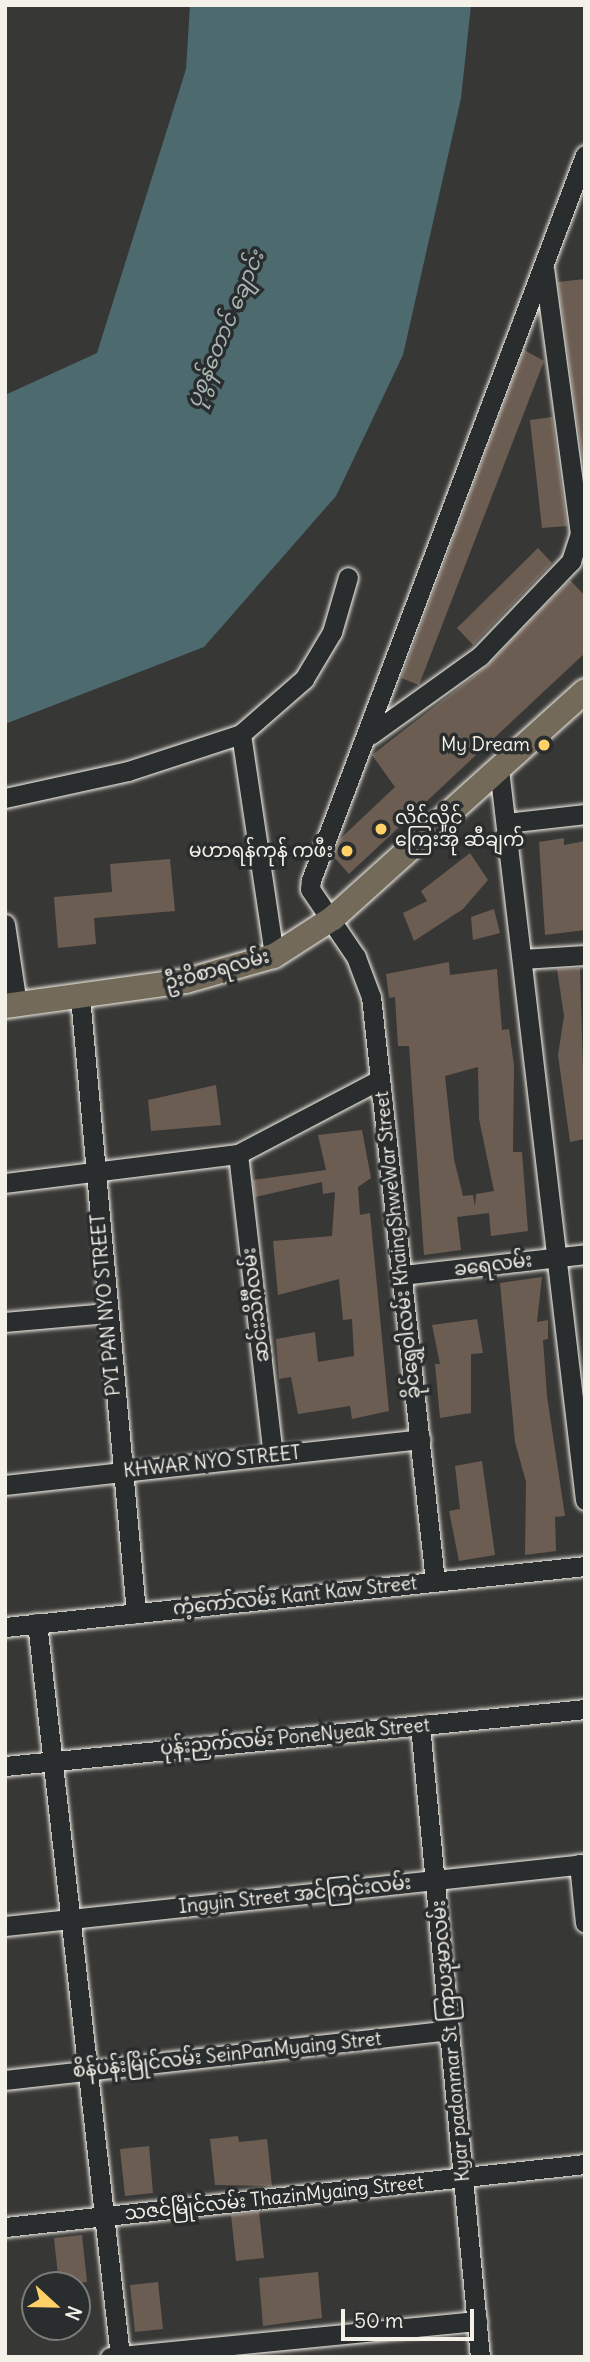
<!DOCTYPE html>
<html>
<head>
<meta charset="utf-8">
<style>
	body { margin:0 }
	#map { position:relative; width:590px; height:2362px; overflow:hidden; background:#373735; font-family:Delius,"Noto Sans Myanmar",sans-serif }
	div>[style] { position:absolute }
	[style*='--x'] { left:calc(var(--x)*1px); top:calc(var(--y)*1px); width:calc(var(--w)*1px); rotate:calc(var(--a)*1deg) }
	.water>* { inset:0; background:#4d6b6f }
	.building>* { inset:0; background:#6c5d53 }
	.roads { filter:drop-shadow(0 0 2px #f4f1e8) drop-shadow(0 0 2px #f4f1e8) }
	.minor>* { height:19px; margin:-9.5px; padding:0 9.5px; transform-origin:9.5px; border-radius:9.5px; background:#2a2d2e }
	.major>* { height:24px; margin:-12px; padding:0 12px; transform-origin:12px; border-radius:12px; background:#746a5a }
	.dots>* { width:19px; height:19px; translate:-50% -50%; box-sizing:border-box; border:4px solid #2a2d2e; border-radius:50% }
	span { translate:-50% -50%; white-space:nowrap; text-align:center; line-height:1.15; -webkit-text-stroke:7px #2a2d2e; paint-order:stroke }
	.poi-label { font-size:19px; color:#f4f1e8 }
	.right { translate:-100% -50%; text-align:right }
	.left { translate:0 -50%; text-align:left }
	.street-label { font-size:19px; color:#f4f1e8 }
	.water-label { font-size:21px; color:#a9b5b2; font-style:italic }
	.frame { position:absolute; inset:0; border:7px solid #f4f1e8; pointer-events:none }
	.north { position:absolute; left:21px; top:2271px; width:70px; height:70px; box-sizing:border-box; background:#2a2d2e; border:2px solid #7b7b78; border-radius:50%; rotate:112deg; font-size:19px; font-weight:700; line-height:28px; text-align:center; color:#f4f1e8 }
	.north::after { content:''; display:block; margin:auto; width:24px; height:32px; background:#ffd166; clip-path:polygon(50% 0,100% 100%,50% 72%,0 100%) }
	.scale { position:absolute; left:341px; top:2309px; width:133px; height:32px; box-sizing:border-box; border:4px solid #f4f1e8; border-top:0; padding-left:9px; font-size:21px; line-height:24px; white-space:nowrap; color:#f4f1e8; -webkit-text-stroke:5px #2a2d2e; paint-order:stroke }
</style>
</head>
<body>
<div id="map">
	<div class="water">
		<div style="clip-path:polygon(190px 5px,471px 5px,461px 98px,403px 355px,336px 496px,204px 647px,5px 724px,5px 395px,97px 353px,186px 69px)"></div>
	</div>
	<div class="building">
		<div style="clip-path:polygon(585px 279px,585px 478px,558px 282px)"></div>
		<div style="clip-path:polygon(524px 350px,544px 361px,419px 685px,401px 678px)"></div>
		<div style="clip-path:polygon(552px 417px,567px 526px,542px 528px,530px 420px)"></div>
		<div style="clip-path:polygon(538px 548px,552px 563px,473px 645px,457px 628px)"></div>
		<div style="clip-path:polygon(570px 580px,585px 596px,585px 653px,349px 874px,333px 856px,340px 839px,395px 787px,372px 755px,487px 666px)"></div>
		<div style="clip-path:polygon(564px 838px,564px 845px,585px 841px,585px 930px,545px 935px,539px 842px)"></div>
		<div style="clip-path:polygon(470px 853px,488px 880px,463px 909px,414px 941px,403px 913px,427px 901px,421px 891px)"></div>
		<div style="clip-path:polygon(170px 859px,175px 911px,94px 918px,96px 944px,58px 948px,54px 897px,112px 892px,110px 864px)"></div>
		<div style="clip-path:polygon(494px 909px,500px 933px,473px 940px,471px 917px)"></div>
		<div style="clip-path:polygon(evenodd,449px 962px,450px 975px,497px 969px,502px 1030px,509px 1029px,514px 1065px,513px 1152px,522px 1152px,528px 1231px,491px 1236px,489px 1213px,457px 1217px,461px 1250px,424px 1255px,409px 1046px,398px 1046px,395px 997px,389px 998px,386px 974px,449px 962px,478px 1067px,479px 1119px,494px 1191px,476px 1194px,475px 1206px,473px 1195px,463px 1196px,454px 1159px,445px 1076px,478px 1067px)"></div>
		<div style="clip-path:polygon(580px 968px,585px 1139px,570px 1142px,558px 1055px,564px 1016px,557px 969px)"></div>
		<div style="clip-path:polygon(216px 1085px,221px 1125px,151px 1131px,148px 1100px)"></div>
		<div style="clip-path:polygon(362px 1130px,371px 1178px,358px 1187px,360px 1215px,370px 1213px,389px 1411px,352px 1419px,350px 1406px,298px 1414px,291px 1377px,279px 1379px,276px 1339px,315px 1332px,318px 1362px,354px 1356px,352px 1319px,343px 1320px,339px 1279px,278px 1295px,273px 1241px,332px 1236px,335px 1192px,323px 1194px,322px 1182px,255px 1197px,253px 1180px,326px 1170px,318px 1135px)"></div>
		<div style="clip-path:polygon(542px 1277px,537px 1322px,548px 1320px,548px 1339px,543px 1340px,547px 1396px,565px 1516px,555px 1517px,556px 1551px,525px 1555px,526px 1482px,515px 1442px,500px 1283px)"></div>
		<div style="clip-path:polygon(477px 1319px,483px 1353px,471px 1354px,471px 1413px,440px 1418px,435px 1364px,440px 1364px,432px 1325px)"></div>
		<div style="clip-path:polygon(482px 1461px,495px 1555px,459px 1561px,449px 1511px,460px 1509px,455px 1466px)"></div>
		<div style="clip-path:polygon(238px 2136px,239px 2142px,267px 2139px,272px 2186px,215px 2185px,210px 2139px)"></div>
		<div style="clip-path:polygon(149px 2146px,153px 2193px,125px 2196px,120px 2149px)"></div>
		<div style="clip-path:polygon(259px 2212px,264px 2258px,236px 2261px,231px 2215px)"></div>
		<div style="clip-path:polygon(82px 2235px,87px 2282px,59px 2285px,54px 2238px)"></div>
		<div style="clip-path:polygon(318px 2272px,322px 2318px,263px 2326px,259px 2278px)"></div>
		<div style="clip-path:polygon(158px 2282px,163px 2329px,135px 2332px,130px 2285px)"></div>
	</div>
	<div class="roads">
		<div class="minor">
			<div style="--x:241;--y:734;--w:84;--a:-41.1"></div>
			<div style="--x:304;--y:679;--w:55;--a:-59.2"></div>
			<div style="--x:332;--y:632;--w:57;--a:-73.8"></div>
			<div style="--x:370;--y:735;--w:135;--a:-35.7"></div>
			<div style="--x:480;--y:656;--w:132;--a:-46.2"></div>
			<div style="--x:571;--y:561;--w:28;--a:-72"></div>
			<div style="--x:580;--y:534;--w:267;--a:-97.7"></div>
			<div style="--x:499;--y:769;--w:736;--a:83.29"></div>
			<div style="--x:5;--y:798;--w:126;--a:-12.4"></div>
			<div style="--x:128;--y:771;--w:119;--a:-18.1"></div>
			<div style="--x:241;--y:734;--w:224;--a:81.5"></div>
			<div style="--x:506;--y:823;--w:80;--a:-6.5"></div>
			<div style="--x:5;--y:924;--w:81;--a:81.5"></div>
			<div style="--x:522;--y:959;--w:63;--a:-3.6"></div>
			<div style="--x:80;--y:996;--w:620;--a:84.81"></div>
			<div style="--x:238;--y:1154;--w:303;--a:83.4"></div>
			<div style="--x:5;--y:1183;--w:235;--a:-7.1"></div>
			<div style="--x:238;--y:1154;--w:159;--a:-27.7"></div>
			<div style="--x:402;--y:1275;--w:184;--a:-6.5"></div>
			<div style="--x:5;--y:1322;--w:102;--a:-5"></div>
			<div style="--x:5;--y:1485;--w:418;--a:-6.3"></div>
			<div style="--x:435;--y:1581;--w:587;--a:-96.25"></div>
			<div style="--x:371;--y:997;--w:43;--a:-110.6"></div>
			<div style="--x:356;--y:957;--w:82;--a:-124.1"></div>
			<div style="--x:310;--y:889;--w:9;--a:-84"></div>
			<div style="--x:311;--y:880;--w:775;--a:-69.3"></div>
			<div style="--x:37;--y:1623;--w:738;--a:83.54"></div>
			<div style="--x:5;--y:1627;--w:583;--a:-6"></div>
			<div style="--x:420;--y:1725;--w:635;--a:84.58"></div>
			<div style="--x:5;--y:1766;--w:583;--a:-5.61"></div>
			<div style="--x:579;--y:1864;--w:59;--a:84.2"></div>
			<div style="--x:5;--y:1926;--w:583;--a:-6.1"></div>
			<div style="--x:5;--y:2080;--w:447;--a:-6.4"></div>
			<div style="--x:5;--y:2227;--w:583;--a:-6.2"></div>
			<div style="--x:110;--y:2357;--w:369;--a:-5.6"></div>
		</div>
		<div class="major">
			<div style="--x:5;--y:1006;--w:183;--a:-7.9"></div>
			<div style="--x:186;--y:981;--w:91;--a:-15.9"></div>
			<div style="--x:274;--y:956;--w:70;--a:-32.8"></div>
			<div style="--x:333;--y:918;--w:339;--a:-42"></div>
		</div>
	</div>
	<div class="dots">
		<div style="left:544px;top:745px;background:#ffd166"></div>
		<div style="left:381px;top:829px;background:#ffd166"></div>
		<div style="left:347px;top:851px;background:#ffd166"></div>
	</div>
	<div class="poi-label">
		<span class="right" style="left:530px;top:745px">My Dream</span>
		<span class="left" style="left:395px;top:829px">လှိုင်လှိုင်<br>ကြေးအို ဆီချက်</span>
		<span class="right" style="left:333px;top:851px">မဟာရန်ကုန် ကဖီး</span>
	</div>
	<div class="street-label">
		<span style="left:217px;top:970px;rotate:-15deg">ဦးဝိစာရလမ်း</span>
		<span style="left:398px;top:1245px;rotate:-96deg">ခိုင်ရွှေဝါလမ်း KhaingShweWar Street</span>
		<span style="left:493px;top:1265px;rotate:-7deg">ခရေလမ်း</span>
		<span style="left:106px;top:1305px;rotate:-95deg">PYI PAN NYO STREET</span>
		<span style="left:256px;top:1305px;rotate:-97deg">ဆင်းသိင်္ဂီလမ်း</span>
		<span style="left:212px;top:1462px;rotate:-6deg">KHWAR NYO STREET</span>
		<span style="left:295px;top:1596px;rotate:-6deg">ကံ့ကော်လမ်း Kant Kaw Street</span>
		<span style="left:295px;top:1737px;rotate:-5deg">ပုန်းညှက်လမ်း PoneNyeak Street</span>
		<span style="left:295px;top:1895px;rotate:-6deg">Ingyin Street အင်ကြင်းလမ်း</span>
		<span style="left:451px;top:2041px;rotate:-95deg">Kyar padonmar St ကြာပဒုမာလမ်း</span>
		<span style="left:227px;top:2055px;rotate:-6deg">စိန်ပန်းမြိုင်လမ်း SeinPanMyaing Stret</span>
		<span style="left:274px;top:2198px;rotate:-6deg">သဇင်မြိုင်လမ်း ThazinMyaing Street</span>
	</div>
	<div class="water-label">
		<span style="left:225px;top:329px;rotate:-67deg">ပုစွန်တောင် ချောင်း</span>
	</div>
	<div class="frame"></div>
	<div class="north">N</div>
	<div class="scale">50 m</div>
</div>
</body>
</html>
